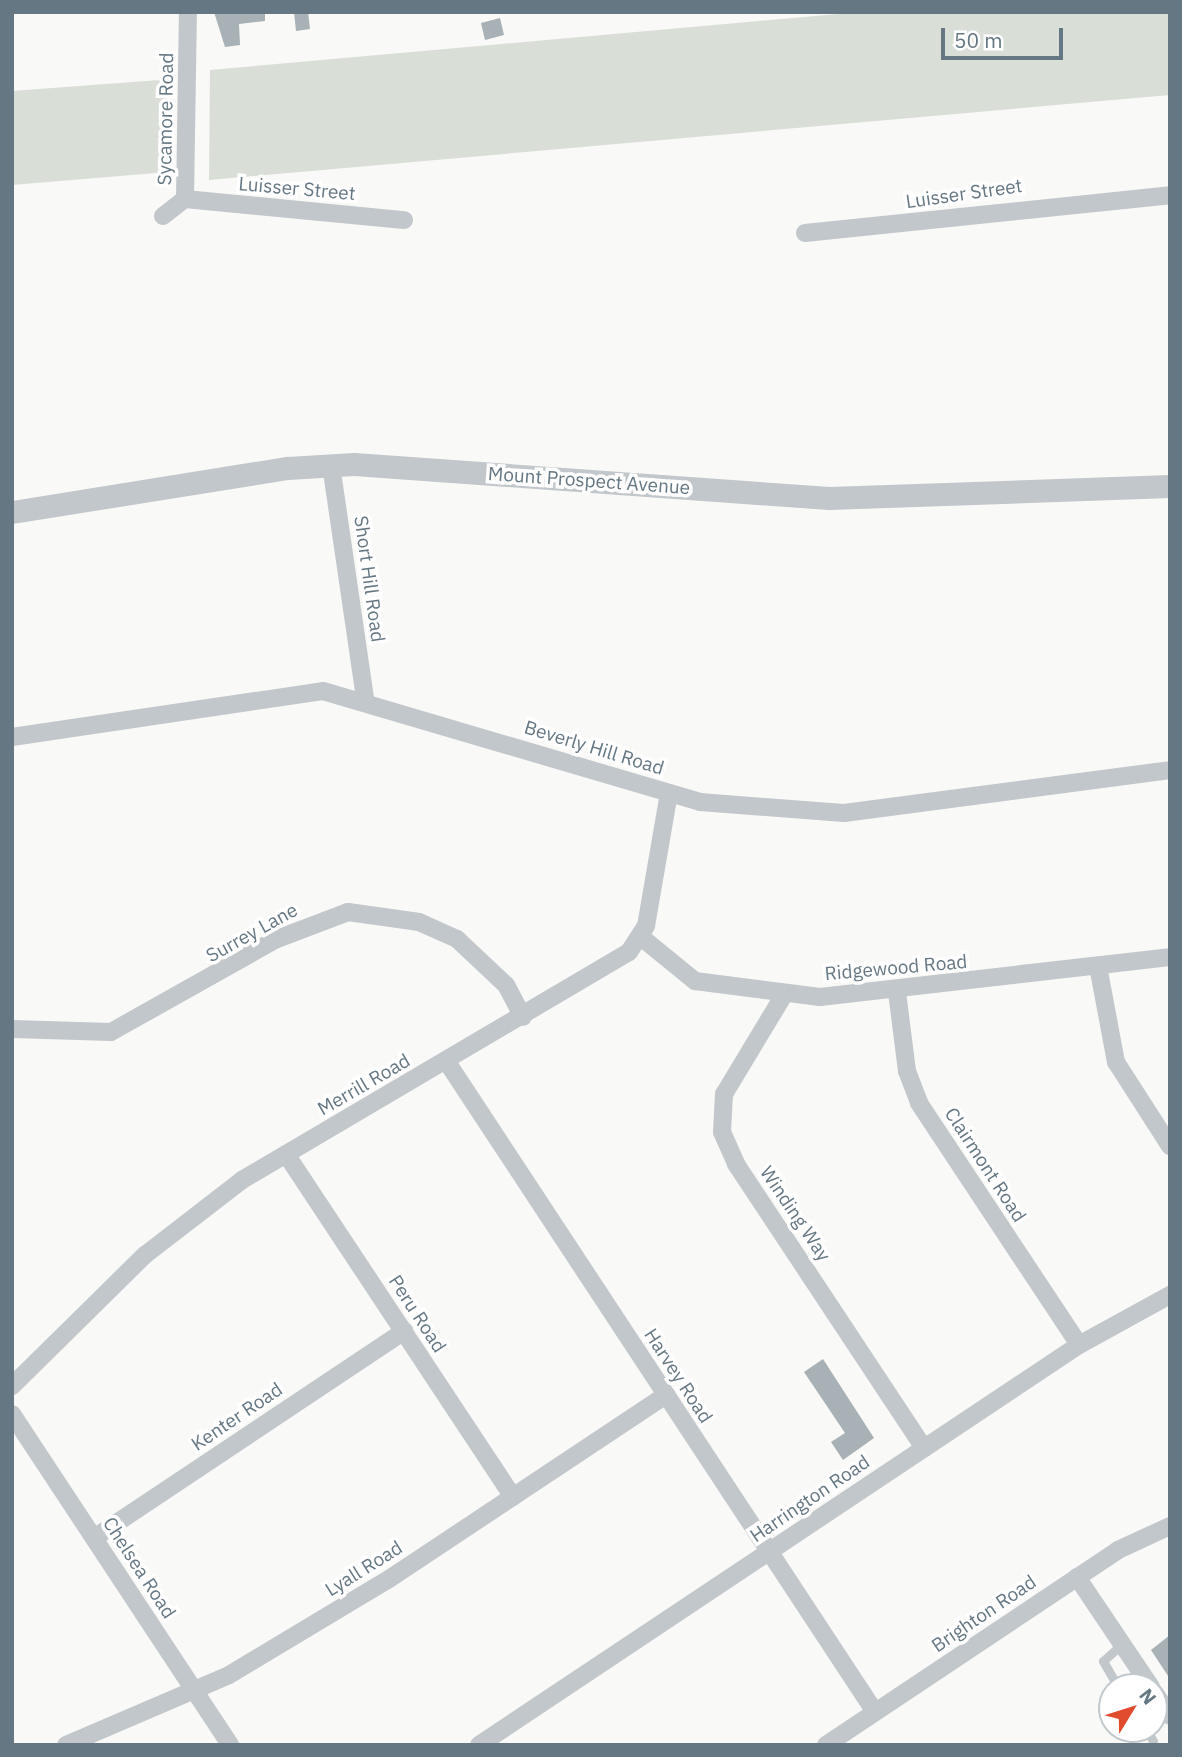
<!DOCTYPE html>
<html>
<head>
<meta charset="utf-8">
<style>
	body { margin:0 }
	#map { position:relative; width:1182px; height:1757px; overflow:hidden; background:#f9f9f7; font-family:"IBM Plex Sans",sans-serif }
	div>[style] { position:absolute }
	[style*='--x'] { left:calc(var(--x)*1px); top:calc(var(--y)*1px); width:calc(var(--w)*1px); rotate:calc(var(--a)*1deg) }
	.green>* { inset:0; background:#d9ded6 }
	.building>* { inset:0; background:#a7b1b6 }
	.service>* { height:9px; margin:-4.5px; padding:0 4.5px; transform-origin:4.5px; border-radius:4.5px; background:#c2c7cb }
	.minor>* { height:18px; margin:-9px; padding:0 9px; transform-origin:9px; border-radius:9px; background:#c2c7cb }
	.tertiary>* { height:23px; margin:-11.5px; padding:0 11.5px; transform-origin:11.5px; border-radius:11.5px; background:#c2c7cb }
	span { translate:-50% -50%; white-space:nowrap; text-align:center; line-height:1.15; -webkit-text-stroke:7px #fff; paint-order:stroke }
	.street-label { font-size:19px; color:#647782 }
	.frame { position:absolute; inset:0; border:14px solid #647782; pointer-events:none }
	.north { position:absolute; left:1098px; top:1673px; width:70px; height:70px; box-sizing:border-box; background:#fff; border:2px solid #c1c9cd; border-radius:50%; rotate:52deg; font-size:19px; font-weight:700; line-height:28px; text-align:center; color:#647782 }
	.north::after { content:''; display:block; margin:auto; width:24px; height:32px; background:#e24c2e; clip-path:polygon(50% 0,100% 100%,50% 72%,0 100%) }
	.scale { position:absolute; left:941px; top:28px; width:122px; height:32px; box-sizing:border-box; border:4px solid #647782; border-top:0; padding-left:9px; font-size:21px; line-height:24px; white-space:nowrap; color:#647782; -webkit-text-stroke:5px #fff; paint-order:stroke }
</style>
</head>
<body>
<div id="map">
	<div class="green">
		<div style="clip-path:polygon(860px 12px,1170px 12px,1170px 95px,209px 180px,210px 70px)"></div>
		<div style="clip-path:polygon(173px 79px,168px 172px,12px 185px,12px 91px)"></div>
	</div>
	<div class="building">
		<div style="clip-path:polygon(214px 12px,265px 12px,265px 21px,239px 24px,240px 45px,225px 47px)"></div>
		<div style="clip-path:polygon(294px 12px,308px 12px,310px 29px,296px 31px)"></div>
		<div style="clip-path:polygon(500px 18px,504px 35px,485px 40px,481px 23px)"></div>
		<div style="clip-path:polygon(823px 1359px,874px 1438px,843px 1460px,831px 1442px,845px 1433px,804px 1372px)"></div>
		<div style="clip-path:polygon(1170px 1635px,1170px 1679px,1151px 1650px)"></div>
	</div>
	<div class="service">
		<div style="--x:1118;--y:1687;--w:30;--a:-120"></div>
		<div style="--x:1103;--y:1661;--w:25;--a:-42"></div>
		<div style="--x:1146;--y:1729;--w:14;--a:60"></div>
	</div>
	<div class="minor">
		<div style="--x:185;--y:199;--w:220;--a:5.5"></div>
		<div style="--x:163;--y:216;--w:28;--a:-38"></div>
		<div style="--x:185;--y:199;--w:187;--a:-89.1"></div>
		<div style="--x:805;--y:233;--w:367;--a:-5.9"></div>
		<div style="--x:331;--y:465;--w:236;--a:81.7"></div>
		<div style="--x:12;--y:737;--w:314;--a:-8.4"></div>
		<div style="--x:323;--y:691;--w:393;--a:16.4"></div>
		<div style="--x:700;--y:802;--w:144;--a:4.4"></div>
		<div style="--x:844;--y:813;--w:329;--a:-7.5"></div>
		<div style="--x:641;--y:937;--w:70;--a:39.2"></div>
		<div style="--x:695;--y:981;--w:126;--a:7.3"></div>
		<div style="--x:820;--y:997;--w:352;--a:-6.5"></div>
		<div style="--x:1098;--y:966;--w:98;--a:79.4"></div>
		<div style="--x:1116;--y:1062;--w:100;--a:57.3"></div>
		<div style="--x:897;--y:992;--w:80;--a:82.8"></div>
		<div style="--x:907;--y:1071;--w:34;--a:69"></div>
		<div style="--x:919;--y:1103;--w:290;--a:56.5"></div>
		<div style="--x:785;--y:993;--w:118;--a:121.1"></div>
		<div style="--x:724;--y:1094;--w:38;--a:93"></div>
		<div style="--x:722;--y:1132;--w:35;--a:66"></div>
		<div style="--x:736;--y:1164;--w:341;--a:56.5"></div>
		<div style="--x:12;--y:1029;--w:99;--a:1.7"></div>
		<div style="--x:111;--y:1032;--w:190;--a:-29.3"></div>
		<div style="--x:277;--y:939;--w:76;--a:-20.8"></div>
		<div style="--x:348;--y:912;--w:72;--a:8"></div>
		<div style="--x:419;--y:922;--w:42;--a:24.1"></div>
		<div style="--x:457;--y:939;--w:67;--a:43.2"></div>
		<div style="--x:506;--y:985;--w:36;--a:62"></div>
		<div style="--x:447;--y:1062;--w:778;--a:56.64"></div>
		<div style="--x:286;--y:1154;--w:411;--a:56.5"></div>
		<div style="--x:12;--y:1386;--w:187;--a:-44.6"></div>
		<div style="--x:145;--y:1255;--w:123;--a:-37.7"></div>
		<div style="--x:242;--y:1180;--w:449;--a:-30.5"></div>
		<div style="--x:629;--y:952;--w:31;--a:-57"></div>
		<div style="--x:646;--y:926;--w:135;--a:-80.2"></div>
		<div style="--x:12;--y:1414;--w:396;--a:56.6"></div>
		<div style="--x:94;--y:1538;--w:373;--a:-33.7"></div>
		<div style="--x:1077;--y:1577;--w:133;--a:56.1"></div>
		<div style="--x:1154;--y:1692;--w:29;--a:56"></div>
		<div style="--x:66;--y:1745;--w:177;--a:-23.2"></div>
		<div style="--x:229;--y:1675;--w:187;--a:-31"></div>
		<div style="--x:389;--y:1579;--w:333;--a:-33.6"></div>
		<div style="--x:479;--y:1745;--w:721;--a:-33.69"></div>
		<div style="--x:1079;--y:1345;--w:104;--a:-28.8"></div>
		<div style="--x:826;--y:1745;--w:351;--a:-33.7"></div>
		<div style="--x:1118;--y:1550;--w:57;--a:-24.8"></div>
	</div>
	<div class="tertiary">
		<div style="--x:12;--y:512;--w:279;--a:-9.1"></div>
		<div style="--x:288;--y:468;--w:66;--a:-3.5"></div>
		<div style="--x:354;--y:464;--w:476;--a:4.1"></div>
		<div style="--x:829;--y:498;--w:341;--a:-2"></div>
	</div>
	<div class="street-label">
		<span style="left:166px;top:119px;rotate:-89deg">Sycamore Road</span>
		<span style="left:297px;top:189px;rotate:5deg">Luisser Street</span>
		<span style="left:964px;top:194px;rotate:-8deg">Luisser Street</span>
		<span style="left:589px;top:481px;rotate:4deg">Mount Prospect Avenue</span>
		<span style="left:369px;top:579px;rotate:82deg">Short Hill Road</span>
		<span style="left:594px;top:748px;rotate:17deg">Beverly Hill Road</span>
		<span style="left:252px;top:933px;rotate:-29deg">Surrey Lane</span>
		<span style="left:896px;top:968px;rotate:-5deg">Ridgewood Road</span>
		<span style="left:364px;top:1085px;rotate:-30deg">Merrill Road</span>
		<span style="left:985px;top:1165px;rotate:57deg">Clairmont Road</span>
		<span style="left:795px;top:1214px;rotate:56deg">Winding Way</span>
		<span style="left:417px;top:1314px;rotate:57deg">Peru Road</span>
		<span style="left:678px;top:1376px;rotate:57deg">Harvey Road</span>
		<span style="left:237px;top:1417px;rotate:-34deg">Kenter Road</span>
		<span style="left:810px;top:1499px;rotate:-34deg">Harrington Road</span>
		<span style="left:139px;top:1568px;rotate:57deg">Chelsea Road</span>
		<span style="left:364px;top:1569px;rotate:-32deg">Lyall Road</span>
		<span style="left:984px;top:1614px;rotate:-34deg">Brighton Road</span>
	</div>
	<div class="frame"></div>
	<div class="north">N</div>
	<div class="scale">50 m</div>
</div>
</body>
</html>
